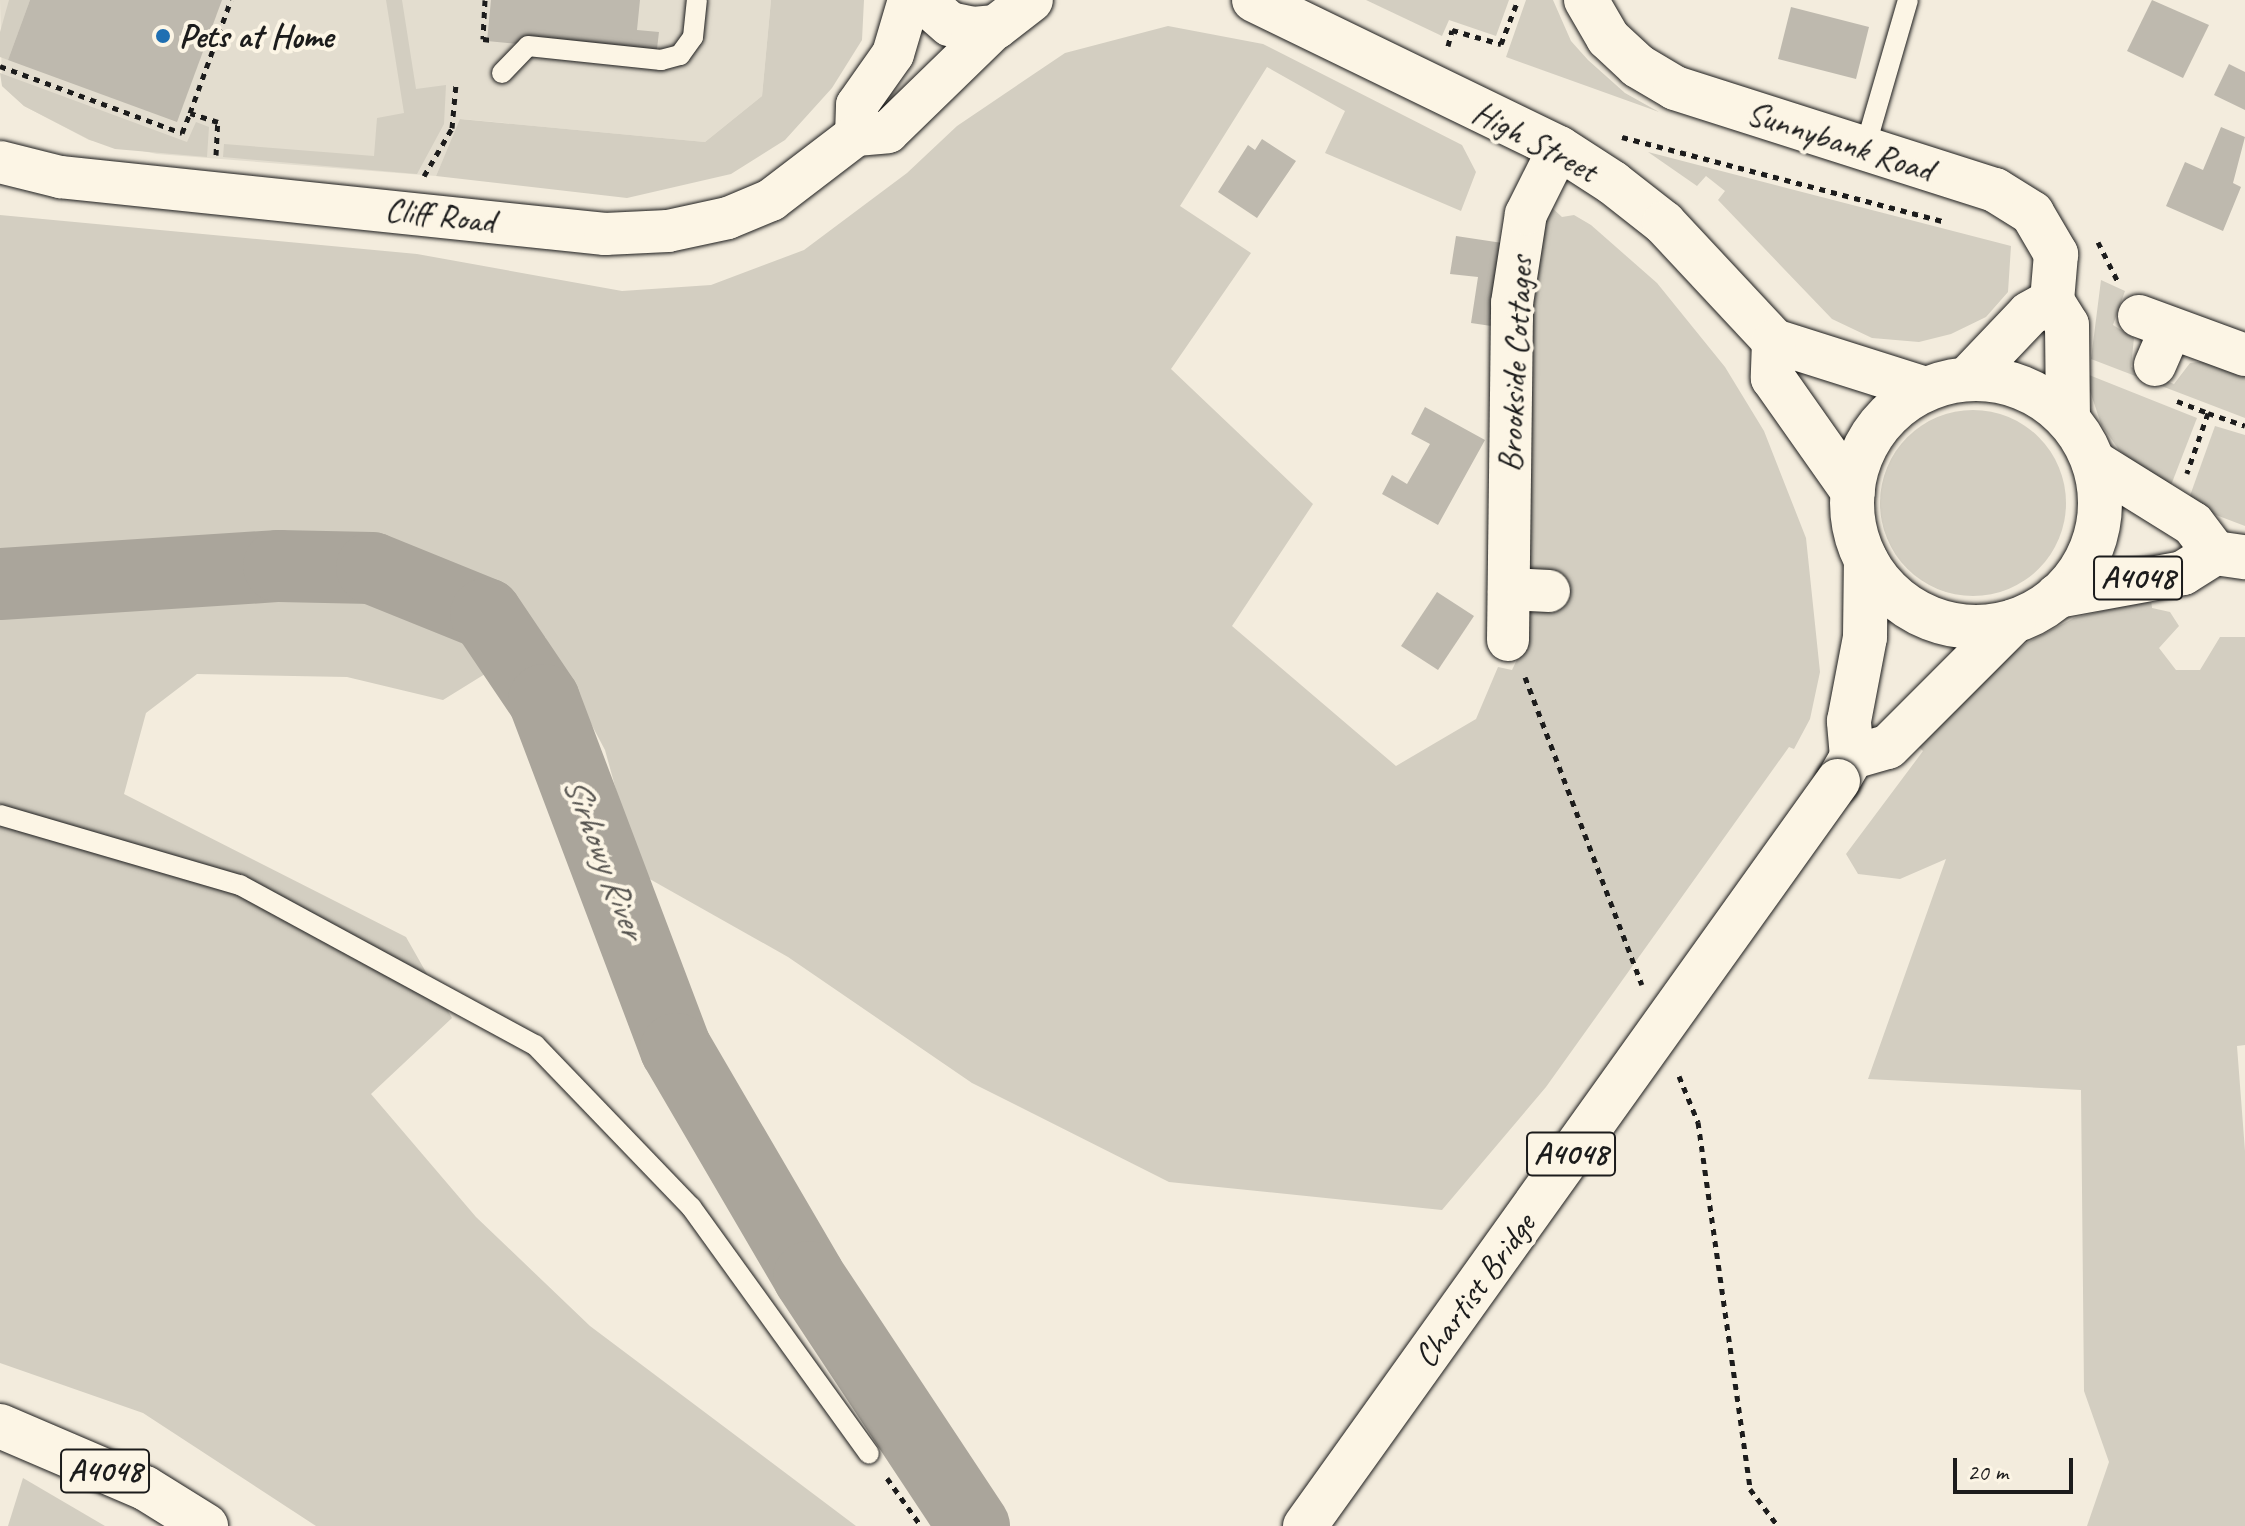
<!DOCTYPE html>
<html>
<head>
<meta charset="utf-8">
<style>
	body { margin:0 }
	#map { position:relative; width:2245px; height:1526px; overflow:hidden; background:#f3ecdd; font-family:Caveat,sans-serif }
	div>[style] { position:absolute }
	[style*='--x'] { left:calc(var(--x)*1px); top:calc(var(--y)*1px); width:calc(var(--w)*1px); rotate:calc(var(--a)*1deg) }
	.built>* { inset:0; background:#e3ddcf }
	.green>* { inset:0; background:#d3cec1 }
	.round { border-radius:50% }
	.river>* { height:72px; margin:-36px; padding:0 36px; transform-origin:36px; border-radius:36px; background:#aaa59b }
	.building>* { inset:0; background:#beb9ae }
	.path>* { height:5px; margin-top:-2.5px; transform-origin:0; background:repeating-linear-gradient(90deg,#1c1c1c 0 6px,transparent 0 12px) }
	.roads { filter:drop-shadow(0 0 2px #1c1c1c) drop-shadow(0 0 2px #1c1c1c) }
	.service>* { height:20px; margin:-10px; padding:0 10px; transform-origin:10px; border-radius:10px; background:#fcf5e5 }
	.minor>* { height:42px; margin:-21px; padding:0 21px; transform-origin:21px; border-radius:21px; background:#fcf5e5 }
	.tertiary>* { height:44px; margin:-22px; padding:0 22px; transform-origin:22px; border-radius:22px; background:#fcf5e5 }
	.secondary>* { height:44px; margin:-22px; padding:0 22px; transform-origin:22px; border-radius:22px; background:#fcf5e5 }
	.primary>* { height:44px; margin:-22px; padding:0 22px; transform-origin:22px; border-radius:22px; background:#fcf5e5 }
	.primary>.ring { margin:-22px; padding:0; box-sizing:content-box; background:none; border:44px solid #fcf5e5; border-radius:50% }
	.bridges { filter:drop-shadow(0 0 2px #1c1c1c) drop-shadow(0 0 2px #1c1c1c) }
	.primary-bridge>* { height:44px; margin:-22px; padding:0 22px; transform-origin:22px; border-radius:22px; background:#fcf5e5 }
	.dots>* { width:22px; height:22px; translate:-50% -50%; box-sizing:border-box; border:4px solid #fcf5e5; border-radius:50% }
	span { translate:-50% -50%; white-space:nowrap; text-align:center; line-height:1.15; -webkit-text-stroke:8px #fcf5e5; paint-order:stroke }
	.shield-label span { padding:2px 6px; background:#fcf5e5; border:2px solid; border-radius:6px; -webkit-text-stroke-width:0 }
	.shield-label { font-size:32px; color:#1c1c1c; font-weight:700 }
	.poi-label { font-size:34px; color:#1c1c1c; font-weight:700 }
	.left { translate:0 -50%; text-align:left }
	.street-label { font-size:34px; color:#1c1c1c }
	.water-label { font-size:36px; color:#55534f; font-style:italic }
	.scale { position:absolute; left:1953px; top:1458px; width:120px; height:36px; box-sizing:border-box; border:4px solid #1c1c1c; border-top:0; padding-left:10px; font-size:24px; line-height:28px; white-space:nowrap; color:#1c1c1c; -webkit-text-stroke:6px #fcf5e5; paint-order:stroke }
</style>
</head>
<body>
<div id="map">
	<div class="built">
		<div style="clip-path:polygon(0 0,771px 0,762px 96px,705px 142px,461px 119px,436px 176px,157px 154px,89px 140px,24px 106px,2px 86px)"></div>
	</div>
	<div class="green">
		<div style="clip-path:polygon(9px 0,30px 0,8px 60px,0 57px,0 32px)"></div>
		<div style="clip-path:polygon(386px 0,402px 0,416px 89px,446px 85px,444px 124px,417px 174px,223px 157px,224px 144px,374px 156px,377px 118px,404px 113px)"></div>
		<div style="clip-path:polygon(771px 0,864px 0,862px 40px,832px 88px,785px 140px,731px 174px,627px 198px,436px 176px,460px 119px,705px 142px,762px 96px)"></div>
		<div style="clip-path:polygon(1366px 0,1509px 0,1496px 36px,1449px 20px,1442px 36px)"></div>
		<div style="clip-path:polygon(1526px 0,1553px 0,1571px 41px,1588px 60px,1625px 93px,1659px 112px,1506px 57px)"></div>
		<div style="clip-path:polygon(1168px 26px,1263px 44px,1462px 145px,1476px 172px,1461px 211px,1325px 153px,1345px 111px,1267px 67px,1180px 206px,1251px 253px,1171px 369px,1313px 504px,1232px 626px,1396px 766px,1476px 719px,1498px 667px,1512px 670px,1524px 645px,1530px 312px,1536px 240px,1550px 206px,1562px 217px,1574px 215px,1591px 225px,1657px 283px,1725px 367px,1764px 431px,1806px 538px,1820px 672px,1810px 719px,1794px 749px,1789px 747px,1546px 1087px,1442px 1210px,1169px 1182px,972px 1083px,788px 957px,639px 873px,605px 750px,545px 637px,443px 700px,347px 677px,197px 674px,146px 713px,124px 794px,406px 937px,452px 1018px,371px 1094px,476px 1217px,590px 1326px,856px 1526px,316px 1526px,143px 1413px,0 1363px,0 215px,417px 254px,622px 291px,711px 285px,804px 250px,907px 173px,957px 126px,1065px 53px)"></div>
		<div style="clip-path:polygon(0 73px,187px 142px,196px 122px,209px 127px,207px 157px,115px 149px,90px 140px,24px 106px,2px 86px)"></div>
		<div style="clip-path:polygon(1648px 152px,2011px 246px,2008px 292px,1986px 317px,1951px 334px,1919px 342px,1872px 338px,1832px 319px,1718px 200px,1725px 191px,1706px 176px,1697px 186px)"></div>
		<div style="clip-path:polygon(2101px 280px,2125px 291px,2113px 325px,2134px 338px,2131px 367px,2174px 384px,2190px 363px,2206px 361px,2245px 375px,2245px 418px,2091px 359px)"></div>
		<div style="clip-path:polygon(2084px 373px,2197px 418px,2168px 493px,2119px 450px,2101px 424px)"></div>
		<div class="round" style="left:1880px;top:410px;width:186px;height:186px"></div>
		<div style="clip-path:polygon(2215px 426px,2245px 435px,2245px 526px,2187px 504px)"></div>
		<div style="clip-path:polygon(2151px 599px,2152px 608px,2170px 612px,2179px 626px,2159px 648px,2176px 670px,2200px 670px,2220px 637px,2245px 637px,2245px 1045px,2237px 1046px,2245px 1151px,2245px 1526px,2087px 1526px,2109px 1462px,2084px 1391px,2081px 1090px,1868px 1079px,1946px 859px,1900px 879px,1858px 874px,1846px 854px,1923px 751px,1913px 741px,1964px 691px,2025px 644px,2074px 618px)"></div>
		<div style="clip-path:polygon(23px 1478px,105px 1526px,8px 1526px)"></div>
	</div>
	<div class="river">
		<div style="--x:0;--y:584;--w:280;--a:-3.7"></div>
		<div style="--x:279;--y:566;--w:93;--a:1.2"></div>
		<div style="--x:372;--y:568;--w:123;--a:22"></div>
		<div style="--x:486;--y:614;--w:104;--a:56"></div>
		<div style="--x:544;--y:700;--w:373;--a:69.3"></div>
		<div style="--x:676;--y:1049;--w:264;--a:59.7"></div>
		<div style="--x:809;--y:1277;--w:299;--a:56.5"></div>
	</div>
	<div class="building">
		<div style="clip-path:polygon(30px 0,222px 0,177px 122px,8px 60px)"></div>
		<div style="clip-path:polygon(491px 0,640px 0,637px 30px,659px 32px,656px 57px,487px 41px)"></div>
		<div style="clip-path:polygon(2152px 0,2209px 25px,2183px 78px,2127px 51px)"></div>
		<div style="clip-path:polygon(1791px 7px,1869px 27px,1856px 79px,1778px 59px)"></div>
		<div style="clip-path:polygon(2229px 64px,2245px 72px,2245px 110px,2214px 95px)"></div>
		<div style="clip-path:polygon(2221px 127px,2245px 137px,2233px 183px,2241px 187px,2223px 231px,2166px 206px,2185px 162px,2203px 170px)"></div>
		<div style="clip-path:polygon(1262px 139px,1296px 161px,1257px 218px,1218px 192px,1248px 145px,1255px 150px)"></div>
		<div style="clip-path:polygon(1456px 236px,1509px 244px,1498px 327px,1471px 323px,1478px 277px,1450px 274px)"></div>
		<div style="clip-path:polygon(1425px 407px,1485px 440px,1438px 525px,1382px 494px,1392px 475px,1407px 484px,1430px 444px,1411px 434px)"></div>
		<div style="clip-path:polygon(1437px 592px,1474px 616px,1438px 670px,1401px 646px)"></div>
	</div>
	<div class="path">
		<div style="--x:485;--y:0;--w:39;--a:93"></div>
		<div style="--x:483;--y:39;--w:8;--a:7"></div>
		<div style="--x:1448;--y:46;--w:16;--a:-76"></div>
		<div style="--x:1452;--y:30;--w:51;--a:15.9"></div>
		<div style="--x:1501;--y:44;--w:47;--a:-68.9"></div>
		<div style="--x:0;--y:66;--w:194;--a:20.2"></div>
		<div style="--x:182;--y:133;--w:22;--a:-68"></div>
		<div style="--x:1622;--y:137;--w:334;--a:14.7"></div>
		<div style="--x:216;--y:155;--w:33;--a:-87"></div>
		<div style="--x:218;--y:122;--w:29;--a:-162"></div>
		<div style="--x:190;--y:113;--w:120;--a:-70.1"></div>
		<div style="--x:424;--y:176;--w:56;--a:-59.7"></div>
		<div style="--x:452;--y:128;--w:44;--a:-84.8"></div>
		<div style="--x:2098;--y:242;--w:45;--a:63.4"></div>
		<div style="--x:2177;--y:401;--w:33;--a:21"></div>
		<div style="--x:2208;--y:413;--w:64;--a:109.3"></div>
		<div style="--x:2208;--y:413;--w:39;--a:19"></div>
		<div style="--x:1525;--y:677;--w:329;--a:69.2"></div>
		<div style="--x:1679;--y:1076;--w:50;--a:67.6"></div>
		<div style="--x:1698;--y:1122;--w:371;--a:81.9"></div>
		<div style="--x:1750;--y:1489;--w:46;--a:52.9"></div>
		<div style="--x:887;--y:1478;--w:59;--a:54.7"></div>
	</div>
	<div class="roads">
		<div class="service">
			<div style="--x:502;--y:73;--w:37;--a:-46"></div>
			<div style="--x:528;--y:46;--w:134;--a:6"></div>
			<div style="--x:661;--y:60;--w:20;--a:-15"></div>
			<div style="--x:680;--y:55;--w:22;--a:-54"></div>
			<div style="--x:693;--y:37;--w:37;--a:-84"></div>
			<div style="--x:1865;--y:148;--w:154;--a:-73.8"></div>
			<div style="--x:0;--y:815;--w:250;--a:16.3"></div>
			<div style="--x:240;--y:885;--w:336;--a:28.5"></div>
			<div style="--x:535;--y:1045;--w:225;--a:46.1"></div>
			<div style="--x:691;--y:1207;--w:304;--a:54.2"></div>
		</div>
		<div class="minor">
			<div style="--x:856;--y:135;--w:30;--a:-88"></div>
			<div style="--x:857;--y:105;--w:62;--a:-54.8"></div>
			<div style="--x:893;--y:54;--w:56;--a:-73.5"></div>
			<div style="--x:0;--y:162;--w:62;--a:14"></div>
			<div style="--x:60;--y:177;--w:548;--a:5.97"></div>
			<div style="--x:605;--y:234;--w:63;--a:-2.7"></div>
			<div style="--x:668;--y:231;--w:61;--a:-12.2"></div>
			<div style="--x:728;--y:218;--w:47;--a:-22.7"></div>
			<div style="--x:771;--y:200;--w:107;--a:-37.4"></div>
			<div style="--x:856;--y:135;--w:32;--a:-5"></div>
			<div style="--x:888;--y:132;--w:151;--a:-44.2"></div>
			<div style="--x:2139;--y:316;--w:113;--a:20.2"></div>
			<div style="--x:2155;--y:365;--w:40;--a:-66.6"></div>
			<div style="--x:1509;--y:589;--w:40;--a:2.9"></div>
			<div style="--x:1508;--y:640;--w:337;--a:-89.3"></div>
			<div style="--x:1512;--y:303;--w:90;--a:-81.1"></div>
			<div style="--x:1526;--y:214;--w:74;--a:-63.4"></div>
		</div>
		<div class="tertiary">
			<div style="--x:1586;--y:0;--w:44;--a:59.9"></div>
			<div style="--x:1608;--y:38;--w:41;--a:43"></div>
			<div style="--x:1638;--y:66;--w:43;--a:30.7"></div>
			<div style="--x:1675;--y:88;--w:336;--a:17.7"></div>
			<div style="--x:1995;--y:190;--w:44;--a:31.9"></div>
			<div style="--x:2032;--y:213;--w:48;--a:59.7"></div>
			<div style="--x:2056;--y:254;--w:47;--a:94.9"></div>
			<div style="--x:2052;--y:301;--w:26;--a:151"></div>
			<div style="--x:2029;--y:314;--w:88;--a:133.6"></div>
			<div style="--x:2052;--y:301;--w:28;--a:58"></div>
			<div style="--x:2067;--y:325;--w:93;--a:89.4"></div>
		</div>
		<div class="secondary">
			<div style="--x:922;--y:0;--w:37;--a:41"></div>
			<div style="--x:950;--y:24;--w:24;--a:12"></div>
			<div style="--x:973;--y:29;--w:23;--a:-5"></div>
			<div style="--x:996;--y:27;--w:44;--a:-37.6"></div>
			<div style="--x:1254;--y:0;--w:339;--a:25.9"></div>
			<div style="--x:1559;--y:148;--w:64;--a:32.9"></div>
			<div style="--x:1613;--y:183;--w:65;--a:38.1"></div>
			<div style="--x:1664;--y:223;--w:161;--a:47"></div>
			<div style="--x:1774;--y:341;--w:158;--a:17.6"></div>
			<div style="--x:1774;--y:341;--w:37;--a:92"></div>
			<div style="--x:1773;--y:378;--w:139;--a:54.9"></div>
		</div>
		<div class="primary">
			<div class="ring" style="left:1852px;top:379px;width:204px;height:204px"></div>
			<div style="--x:2095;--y:463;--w:115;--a:31.9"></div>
			<div style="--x:2193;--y:524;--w:36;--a:53"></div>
			<div style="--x:2057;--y:596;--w:128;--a:-10.3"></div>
			<div style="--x:2183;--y:573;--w:38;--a:-32"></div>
			<div style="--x:2215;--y:553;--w:30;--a:8"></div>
			<div style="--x:1852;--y:757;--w:37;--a:-16"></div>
			<div style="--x:1888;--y:747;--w:178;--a:-45"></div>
			<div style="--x:1838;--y:781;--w:28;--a:-60"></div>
			<div style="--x:1852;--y:757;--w:36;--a:-95"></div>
			<div style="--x:1849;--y:721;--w:86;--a:-79.2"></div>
			<div style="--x:1865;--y:637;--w:77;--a:-89.3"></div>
			<div style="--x:0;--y:1426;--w:158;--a:23.2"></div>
			<div style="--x:145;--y:1488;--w:72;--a:31.9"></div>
		</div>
	</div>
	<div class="bridges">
		<div class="primary-bridge">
			<div style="--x:1305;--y:1526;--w:916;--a:-54.42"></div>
		</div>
	</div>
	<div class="dots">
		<div style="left:163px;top:36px;background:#1f6fb2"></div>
	</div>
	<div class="shield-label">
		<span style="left:2138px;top:578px">A4048</span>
		<span style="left:1571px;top:1154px">A4048</span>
		<span style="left:105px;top:1471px">A4048</span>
	</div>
	<div class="poi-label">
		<span class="left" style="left:179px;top:36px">Pets at Home</span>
	</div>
	<div class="street-label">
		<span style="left:1535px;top:141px;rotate:28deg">High Street</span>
		<span style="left:1840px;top:141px;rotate:18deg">Sunnybank Road</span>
		<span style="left:440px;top:215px;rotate:7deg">Cliff Road</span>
		<span style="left:1515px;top:364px;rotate:-87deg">Brookside Cottages</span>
		<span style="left:1474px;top:1290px;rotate:-54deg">Chartist Bridge</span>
	</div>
	<div class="water-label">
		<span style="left:604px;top:857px;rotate:69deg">Sirhowy River</span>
	</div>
	<div class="scale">20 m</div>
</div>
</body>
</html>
